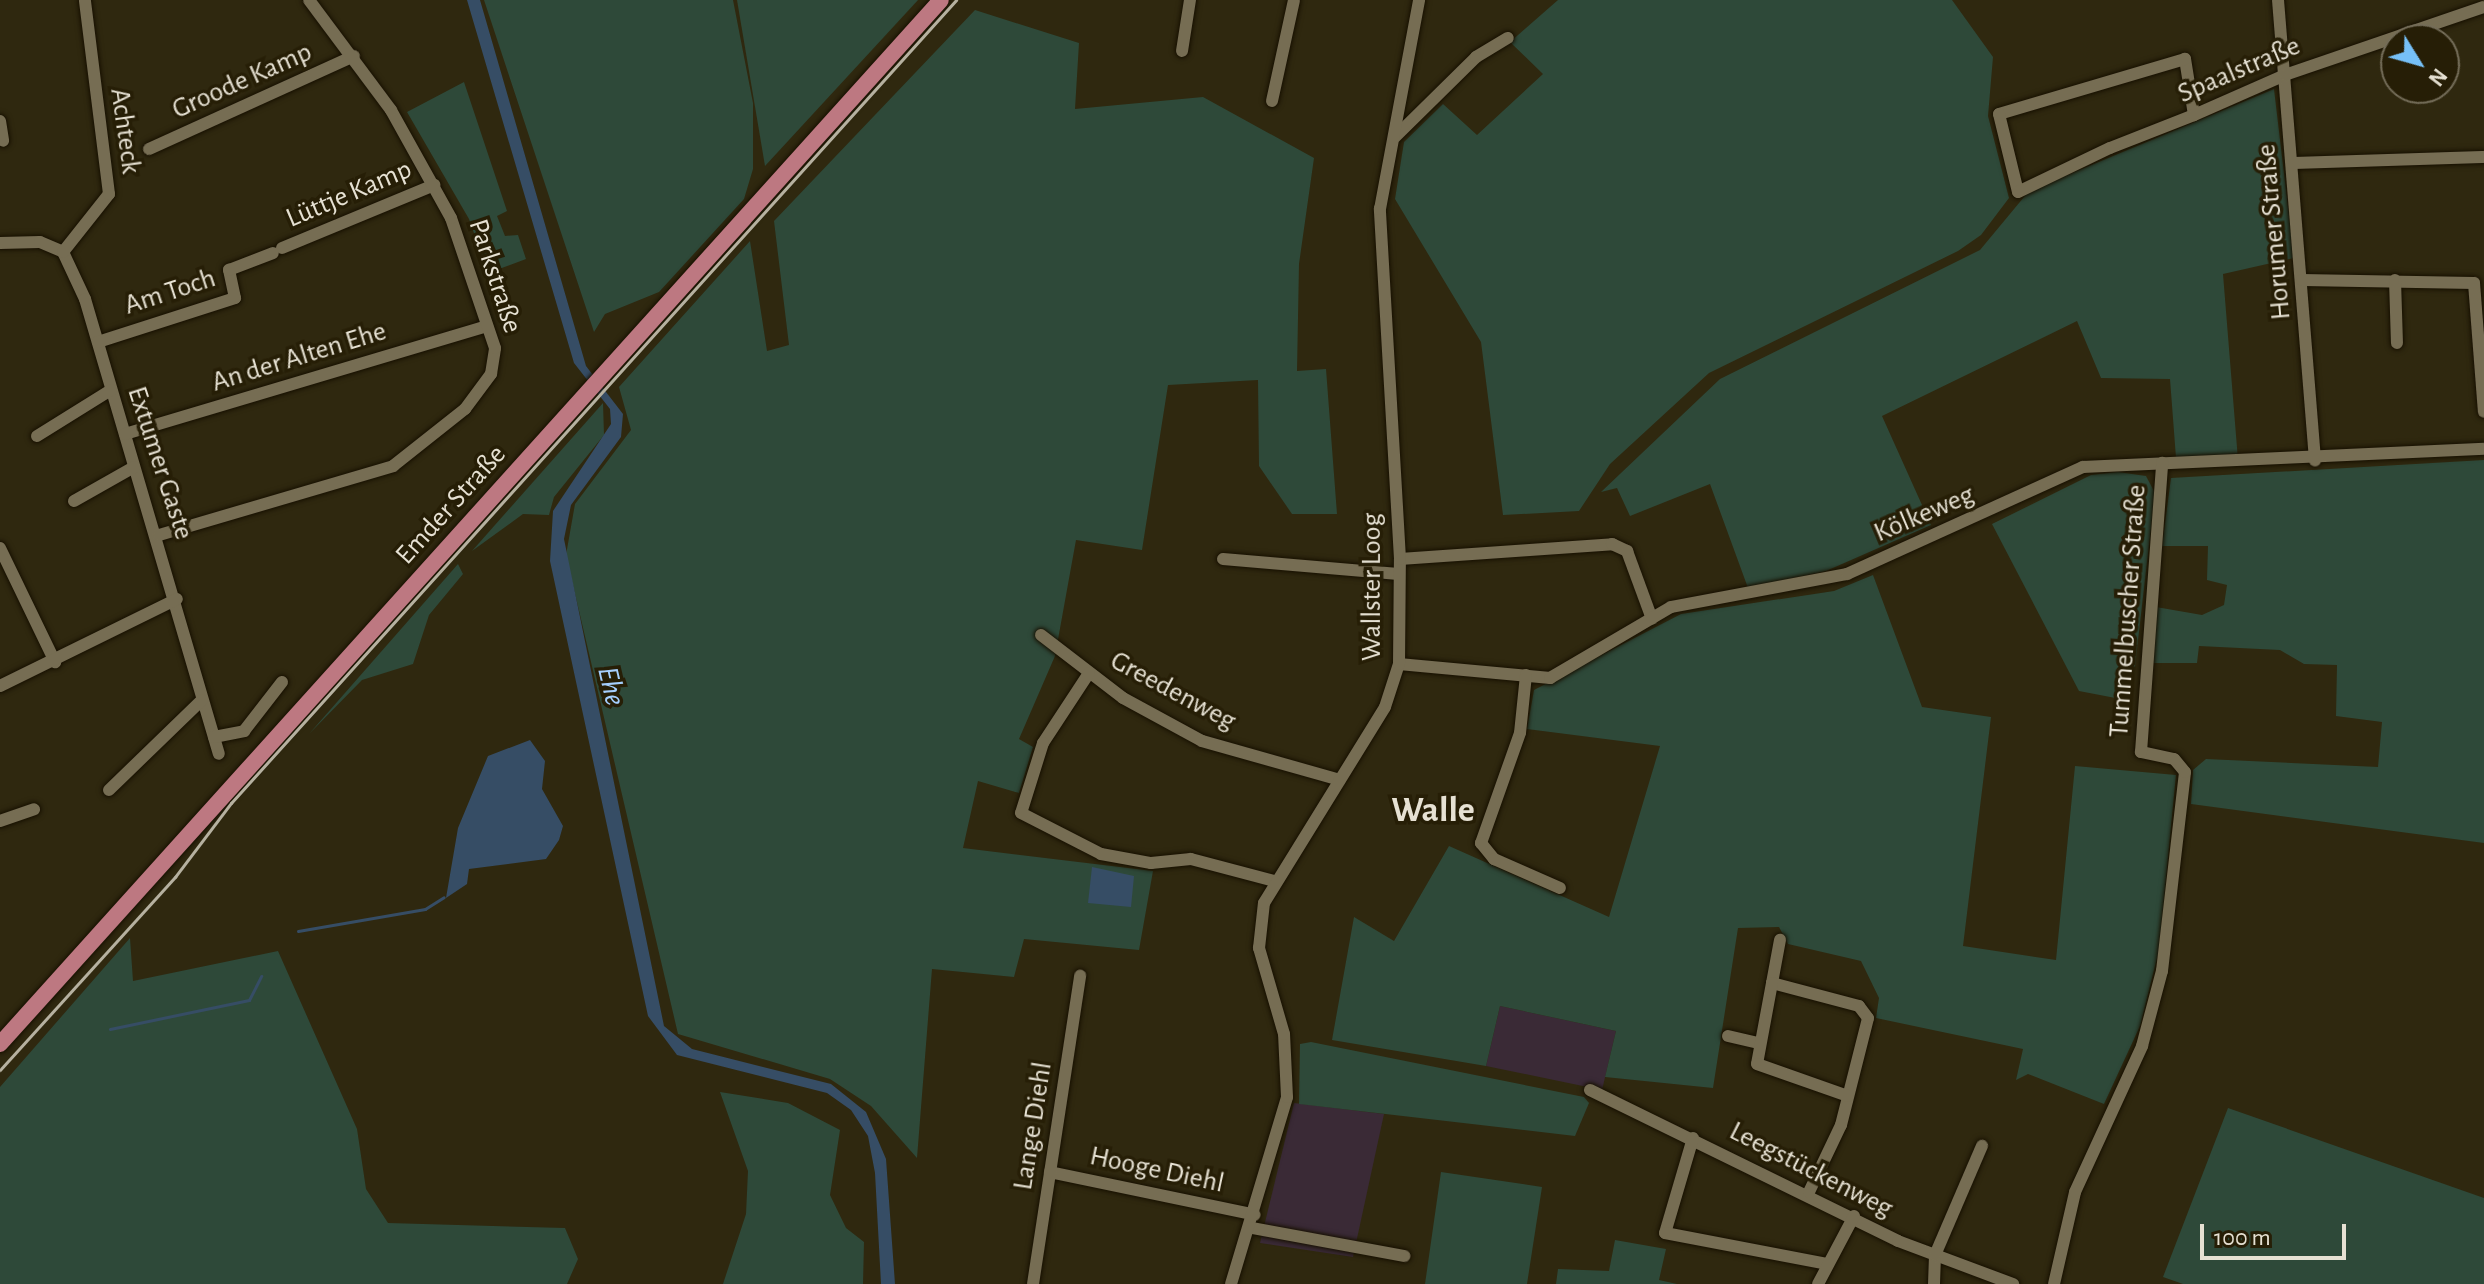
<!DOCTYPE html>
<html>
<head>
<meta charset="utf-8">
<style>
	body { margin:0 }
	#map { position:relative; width:2484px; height:1284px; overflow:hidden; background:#2f280f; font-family:"Alegreya Sans",sans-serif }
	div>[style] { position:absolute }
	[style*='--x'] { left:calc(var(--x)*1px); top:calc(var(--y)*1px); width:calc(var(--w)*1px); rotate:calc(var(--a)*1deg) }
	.education>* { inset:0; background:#3a2a36 }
	.green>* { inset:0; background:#2e4939 }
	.water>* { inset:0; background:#364d65 }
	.stream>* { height:3px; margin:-1.5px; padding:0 1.5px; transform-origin:1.5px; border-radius:1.5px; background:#364d65 }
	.roads { filter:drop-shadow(0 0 2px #171000) drop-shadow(0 0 2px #171000) }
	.minor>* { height:12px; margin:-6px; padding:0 6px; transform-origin:6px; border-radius:6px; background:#766d53 }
	.major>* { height:16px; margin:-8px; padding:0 8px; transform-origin:8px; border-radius:8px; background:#bd7881 }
	.rail>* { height:3px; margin:-1.5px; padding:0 1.5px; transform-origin:1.5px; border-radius:1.5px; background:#b6b1a0 }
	span { translate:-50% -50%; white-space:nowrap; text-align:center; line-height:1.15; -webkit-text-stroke:7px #261e06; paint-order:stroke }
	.street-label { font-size:28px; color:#e6e1d3 }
	.water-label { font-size:30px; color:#a5cffe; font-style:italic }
	.district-label { font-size:36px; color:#e6e1d3; font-weight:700 }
	.north { position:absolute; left:2380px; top:24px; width:80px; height:80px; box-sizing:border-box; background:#261e06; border:2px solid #736c58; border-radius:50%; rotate:127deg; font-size:22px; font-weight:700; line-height:32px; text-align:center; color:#e6e1d3 }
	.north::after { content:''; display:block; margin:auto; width:28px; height:36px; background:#76c0f7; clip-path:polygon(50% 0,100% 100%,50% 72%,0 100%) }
	.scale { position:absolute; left:2200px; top:1224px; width:146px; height:36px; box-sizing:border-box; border:4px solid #e6e1d3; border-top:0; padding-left:10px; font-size:24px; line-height:28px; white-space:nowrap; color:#e6e1d3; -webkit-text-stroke:6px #261e06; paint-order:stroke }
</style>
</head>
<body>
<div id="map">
	<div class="education">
		<div style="clip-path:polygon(1500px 1006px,1616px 1031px,1602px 1090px,1486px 1066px)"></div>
		<div style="clip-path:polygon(1294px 1103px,1384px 1114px,1353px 1257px,1260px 1243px)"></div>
	</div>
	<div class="green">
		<div style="clip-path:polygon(484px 0,733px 0,753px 103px,753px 169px,744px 199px,659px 292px,605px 314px,594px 332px)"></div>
		<div style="clip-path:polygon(737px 0,918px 0,765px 166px)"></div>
		<div style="clip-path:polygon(1558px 0,1952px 0,1993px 57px,1988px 116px,2009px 198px,1981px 235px,1958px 251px,1709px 373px,1610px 464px,1579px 511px,1503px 515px,1481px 342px,1395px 199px,1404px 142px,1443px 104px,1477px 135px,1543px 74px,1510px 42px)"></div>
		<div style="clip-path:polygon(975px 10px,1079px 43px,1075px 109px,1203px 97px,1314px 158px,1299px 264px,1297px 371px,1326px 369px,1337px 514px,1292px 514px,1259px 466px,1258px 380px,1168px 385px,1142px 550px,1076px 540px,1055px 656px,1019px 739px,1033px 747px,1019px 793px,978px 781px,963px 848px,1153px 871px,1139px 950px,1024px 939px,1014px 977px,932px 969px,917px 1158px,871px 1106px,830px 1079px,678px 1034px,566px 555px,575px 504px,631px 430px,619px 387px,750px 241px,767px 351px,789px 345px,774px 221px)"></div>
		<div style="clip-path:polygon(464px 82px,507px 211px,497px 216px,505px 236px,518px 235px,526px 259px,488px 273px,469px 219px,407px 112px)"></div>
		<div style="clip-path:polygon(2274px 89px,2294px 258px,2223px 274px,2238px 460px,2176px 458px,2170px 379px,2101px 378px,2077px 321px,1882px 416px,1931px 525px,1826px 571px,1748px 588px,1710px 484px,1630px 516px,1617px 488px,1601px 492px,1720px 379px,1980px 250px,2029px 191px)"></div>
		<div style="clip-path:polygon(603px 403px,604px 435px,554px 497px,549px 515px,523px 514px,472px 551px)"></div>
		<div style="clip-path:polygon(2484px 460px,2484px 843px,2191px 804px,2193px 770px,2206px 759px,2378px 767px,2382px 722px,2336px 716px,2337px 665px,2304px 664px,2280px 650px,2199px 646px,2197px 663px,2151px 663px,2156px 607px,2202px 615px,2224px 605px,2227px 585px,2207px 580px,2208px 546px,2162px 546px,2171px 478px)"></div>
		<div style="clip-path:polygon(2118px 472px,2146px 476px,2155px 493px,2131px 701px,2079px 691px,1992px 524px,2091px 475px)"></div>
		<div style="clip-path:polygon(458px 564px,463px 574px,429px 615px,413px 664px,362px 680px,309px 734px)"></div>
		<div style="clip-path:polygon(1873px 575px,1922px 707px,1991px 717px,1963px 946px,2056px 960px,2075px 766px,2176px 775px,2159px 950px,2140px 1026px,2104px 1104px,2028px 1074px,2016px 1080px,2023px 1049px,1876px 1018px,1879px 998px,1861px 961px,1788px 944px,1779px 927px,1738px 928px,1713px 1088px,1605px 1077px,1616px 1031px,1500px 1006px,1486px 1066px,1332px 1040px,1354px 917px,1394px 941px,1449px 846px,1609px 917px,1660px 746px,1527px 729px,1534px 690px,1681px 614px,1834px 591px)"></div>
		<div style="clip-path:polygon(130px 938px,133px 981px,278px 951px,357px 1129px,366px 1189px,388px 1223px,565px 1228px,578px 1259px,567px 1284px,0 1284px,0 1087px)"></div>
		<div style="clip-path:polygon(1311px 1042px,1584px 1097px,1589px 1103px,1575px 1136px,1299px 1104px,1300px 1044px)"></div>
		<div style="clip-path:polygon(720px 1092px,788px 1103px,840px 1130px,830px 1195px,846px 1228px,864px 1242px,863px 1284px,723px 1284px,746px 1214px,748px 1171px)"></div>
		<div style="clip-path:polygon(2228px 1108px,2484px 1198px,2484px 1284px,2183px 1284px,2163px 1277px)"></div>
		<div style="clip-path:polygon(1441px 1172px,1542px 1187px,1527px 1284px,1425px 1284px)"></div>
		<div style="clip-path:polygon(1615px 1240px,1666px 1249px,1659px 1280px,1677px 1284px,1556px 1284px,1558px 1269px,1609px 1271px)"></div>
	</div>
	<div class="water">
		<div style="clip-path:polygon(467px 0,480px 0,586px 366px,623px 414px,621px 437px,571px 505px,564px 539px,664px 1026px,692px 1049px,831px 1084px,866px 1112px,886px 1159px,895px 1284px,881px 1284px,875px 1173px,868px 1136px,851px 1110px,827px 1093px,677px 1055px,648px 1016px,550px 561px,553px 511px,611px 424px,610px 409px,574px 363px)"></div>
		<div style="clip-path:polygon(530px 740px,545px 761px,542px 789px,563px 826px,559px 840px,546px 859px,469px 869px,467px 884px,446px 898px,458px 828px,488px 756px)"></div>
		<div style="clip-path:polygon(1092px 867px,1134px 876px,1131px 907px,1088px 903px)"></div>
	</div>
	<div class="stream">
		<div style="--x:298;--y:931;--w:129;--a:-9.8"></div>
		<div style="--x:425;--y:909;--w:22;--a:-32"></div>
		<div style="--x:110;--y:1029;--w:142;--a:-11.8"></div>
		<div style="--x:249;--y:1000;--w:27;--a:-63"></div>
	</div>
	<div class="roads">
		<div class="minor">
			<div style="--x:2278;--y:0;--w:462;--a:85.4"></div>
			<div style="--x:1182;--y:51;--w:52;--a:-81.1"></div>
			<div style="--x:1272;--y:101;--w:103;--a:-77.7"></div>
			<div style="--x:2194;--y:115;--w:57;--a:-99.1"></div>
			<div style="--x:2185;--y:59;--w:194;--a:163.5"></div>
			<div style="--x:1999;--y:114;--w:80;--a:76.3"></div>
			<div style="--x:2018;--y:192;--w:102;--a:-25.6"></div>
			<div style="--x:2110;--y:148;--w:90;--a:-21.4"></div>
			<div style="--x:2194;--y:115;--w:99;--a:-23.7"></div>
			<div style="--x:2285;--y:75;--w:210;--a:-18.9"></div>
			<div style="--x:0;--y:121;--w:20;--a:81"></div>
			<div style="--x:1395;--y:137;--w:114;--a:-44.6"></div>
			<div style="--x:1476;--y:57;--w:37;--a:-31"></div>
			<div style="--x:149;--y:149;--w:225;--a:-24.4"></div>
			<div style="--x:2292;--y:163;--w:192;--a:-1.8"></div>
			<div style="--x:0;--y:243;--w:40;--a:-1.4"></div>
			<div style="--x:40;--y:242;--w:25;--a:23"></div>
			<div style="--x:63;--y:252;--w:52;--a:64.9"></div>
			<div style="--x:85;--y:299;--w:474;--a:73.6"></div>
			<div style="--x:282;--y:248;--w:165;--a:-22.5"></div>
			<div style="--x:63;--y:252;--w:74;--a:-51.6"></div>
			<div style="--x:109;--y:194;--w:195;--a:-97.1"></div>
			<div style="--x:2302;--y:280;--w:172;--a:1"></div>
			<div style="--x:2474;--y:283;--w:129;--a:85.6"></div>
			<div style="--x:2395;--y:280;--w:63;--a:88.2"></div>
			<div style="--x:98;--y:342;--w:144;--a:-17.8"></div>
			<div style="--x:235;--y:298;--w:29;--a:-102"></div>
			<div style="--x:229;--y:270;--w:47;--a:-21.1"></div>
			<div style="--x:125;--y:434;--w:378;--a:-16.6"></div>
			<div style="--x:37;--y:436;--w:87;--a:-31.9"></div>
			<div style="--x:74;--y:501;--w:69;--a:-29.5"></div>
			<div style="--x:159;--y:535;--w:244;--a:-16.4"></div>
			<div style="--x:393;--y:466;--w:92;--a:-38.4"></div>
			<div style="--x:465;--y:409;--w:44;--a:-53.4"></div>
			<div style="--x:491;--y:374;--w:26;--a:-81"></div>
			<div style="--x:495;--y:348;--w:137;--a:-108.7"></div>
			<div style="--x:451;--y:218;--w:124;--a:-119.1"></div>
			<div style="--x:391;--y:110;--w:137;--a:-126.7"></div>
			<div style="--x:0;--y:548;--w:127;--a:64.2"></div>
			<div style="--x:1223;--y:559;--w:176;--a:4.9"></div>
			<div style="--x:1400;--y:559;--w:213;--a:-4"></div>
			<div style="--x:1612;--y:544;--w:17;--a:25"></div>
			<div style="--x:1627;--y:551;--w:72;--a:69.8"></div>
			<div style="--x:1041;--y:635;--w:103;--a:37.5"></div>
			<div style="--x:1123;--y:698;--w:90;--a:28.6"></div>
			<div style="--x:1202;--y:741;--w:143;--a:15.8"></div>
			<div style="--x:1399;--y:664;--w:152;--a:5.3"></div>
			<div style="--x:1550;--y:678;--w:140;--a:-30.4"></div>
			<div style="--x:1671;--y:607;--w:179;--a:-10.6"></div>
			<div style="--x:1847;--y:574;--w:259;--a:-24.4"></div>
			<div style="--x:2083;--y:467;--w:401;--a:-2.6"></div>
			<div style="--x:1089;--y:673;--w:84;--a:123.3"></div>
			<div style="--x:1043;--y:743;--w:73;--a:107.4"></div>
			<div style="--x:1021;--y:813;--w:90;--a:27.1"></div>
			<div style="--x:1101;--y:854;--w:51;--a:10.2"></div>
			<div style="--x:1151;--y:863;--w:40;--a:-5.7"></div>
			<div style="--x:1191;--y:859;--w:86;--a:14.8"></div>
			<div style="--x:1526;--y:675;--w:58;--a:95.9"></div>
			<div style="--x:1520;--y:733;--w:117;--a:109.5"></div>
			<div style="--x:1481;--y:843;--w:21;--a:51"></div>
			<div style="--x:1494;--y:859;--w:72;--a:23.7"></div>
			<div style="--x:0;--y:686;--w:197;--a:-26.2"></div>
			<div style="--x:214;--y:737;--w:31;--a:-11"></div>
			<div style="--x:244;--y:731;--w:62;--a:-52.2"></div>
			<div style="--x:109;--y:790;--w:129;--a:-44.1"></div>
			<div style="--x:0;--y:821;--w:36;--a:-19"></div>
			<div style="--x:1772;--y:983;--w:44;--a:-79.5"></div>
			<div style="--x:1728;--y:1036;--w:31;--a:13"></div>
			<div style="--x:1590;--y:1090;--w:343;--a:26.1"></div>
			<div style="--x:1898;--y:1241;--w:123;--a:20.5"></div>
			<div style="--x:1693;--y:1138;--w:99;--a:106.4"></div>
			<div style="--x:1665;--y:1233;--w:166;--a:10.8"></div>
			<div style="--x:1050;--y:1172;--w:209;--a:11.8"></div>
			<div style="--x:1809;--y:1192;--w:74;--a:-64.5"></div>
			<div style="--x:1841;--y:1125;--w:110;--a:-75.8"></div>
			<div style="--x:1868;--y:1018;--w:15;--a:-127"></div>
			<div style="--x:1859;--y:1006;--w:90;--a:-165.2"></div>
			<div style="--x:1772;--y:983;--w:82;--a:100.5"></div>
			<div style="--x:1757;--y:1064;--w:96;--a:19.4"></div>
			<div style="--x:1252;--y:1228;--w:155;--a:10.4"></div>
			<div style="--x:1033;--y:1284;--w:312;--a:-81.3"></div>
			<div style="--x:1231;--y:1284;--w:195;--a:-73.3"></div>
			<div style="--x:1287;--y:1097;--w:63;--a:-92.7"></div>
			<div style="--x:1284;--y:1034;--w:90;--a:-106.2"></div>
			<div style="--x:1259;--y:948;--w:45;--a:-83.7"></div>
			<div style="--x:1264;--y:903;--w:230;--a:-58.3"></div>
			<div style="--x:1385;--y:707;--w:45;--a:-72"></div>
			<div style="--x:1399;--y:664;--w:105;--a:-89.5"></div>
			<div style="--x:1400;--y:559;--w:351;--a:-93.3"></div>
			<div style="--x:1380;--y:209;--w:213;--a:-79.4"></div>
			<div style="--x:1818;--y:1284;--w:77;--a:-62.1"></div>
			<div style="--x:1934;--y:1284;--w:29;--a:-88"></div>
			<div style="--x:1935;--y:1255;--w:119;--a:-66.7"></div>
			<div style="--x:2054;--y:1284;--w:94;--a:-77.1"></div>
			<div style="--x:2075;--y:1192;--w:161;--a:-65.3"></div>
			<div style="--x:2142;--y:1046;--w:78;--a:-75.1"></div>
			<div style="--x:2162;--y:971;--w:200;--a:-83.4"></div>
			<div style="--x:2185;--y:772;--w:17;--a:-130"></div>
			<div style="--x:2174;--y:759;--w:34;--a:-168"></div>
			<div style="--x:2141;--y:752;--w:290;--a:-85.8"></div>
		</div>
		<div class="major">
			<div style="--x:0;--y:1044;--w:1405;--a:-47.97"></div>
		</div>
	</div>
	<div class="rail">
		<div style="--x:0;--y:1070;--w:261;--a:-47.8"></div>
		<div style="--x:175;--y:877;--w:93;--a:-52.9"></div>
		<div style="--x:231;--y:803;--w:1082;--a:-47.92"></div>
	</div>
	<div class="street-label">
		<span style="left:2239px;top:70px;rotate:-23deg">Spaalstraße</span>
		<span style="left:242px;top:81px;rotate:-24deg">Groode Kamp</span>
		<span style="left:125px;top:131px;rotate:82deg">Achteck</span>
		<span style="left:349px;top:194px;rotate:-23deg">Lüttje Kamp</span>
		<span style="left:2274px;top:232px;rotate:-95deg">Horumer Straße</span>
		<span style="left:495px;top:276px;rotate:72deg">Parkstraße</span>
		<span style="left:170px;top:292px;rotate:-18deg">Am Toch</span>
		<span style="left:299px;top:357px;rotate:-17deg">An der Alten Ehe</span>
		<span style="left:160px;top:463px;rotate:72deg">Extumer Gaste</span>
		<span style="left:451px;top:505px;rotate:-48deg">Emder Straße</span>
		<span style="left:1924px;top:514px;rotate:-23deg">Kölkeweg</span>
		<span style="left:1372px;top:587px;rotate:-90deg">Wallster Loog</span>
		<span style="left:2128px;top:611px;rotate:-86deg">Tummelbuscher Straße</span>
		<span style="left:1173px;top:691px;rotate:28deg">Greedenweg</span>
		<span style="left:1033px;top:1126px;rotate:-81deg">Lange Diehl</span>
		<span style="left:1157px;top:1170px;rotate:12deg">Hooge Diehl</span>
		<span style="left:1811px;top:1170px;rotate:27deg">Leegstückenweg</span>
	</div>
	<div class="water-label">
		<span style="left:611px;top:686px;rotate:77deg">Ehe</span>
	</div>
	<div class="district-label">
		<span style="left:1433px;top:811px">Walle</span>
	</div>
	<div class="north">N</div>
	<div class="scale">100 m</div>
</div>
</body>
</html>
